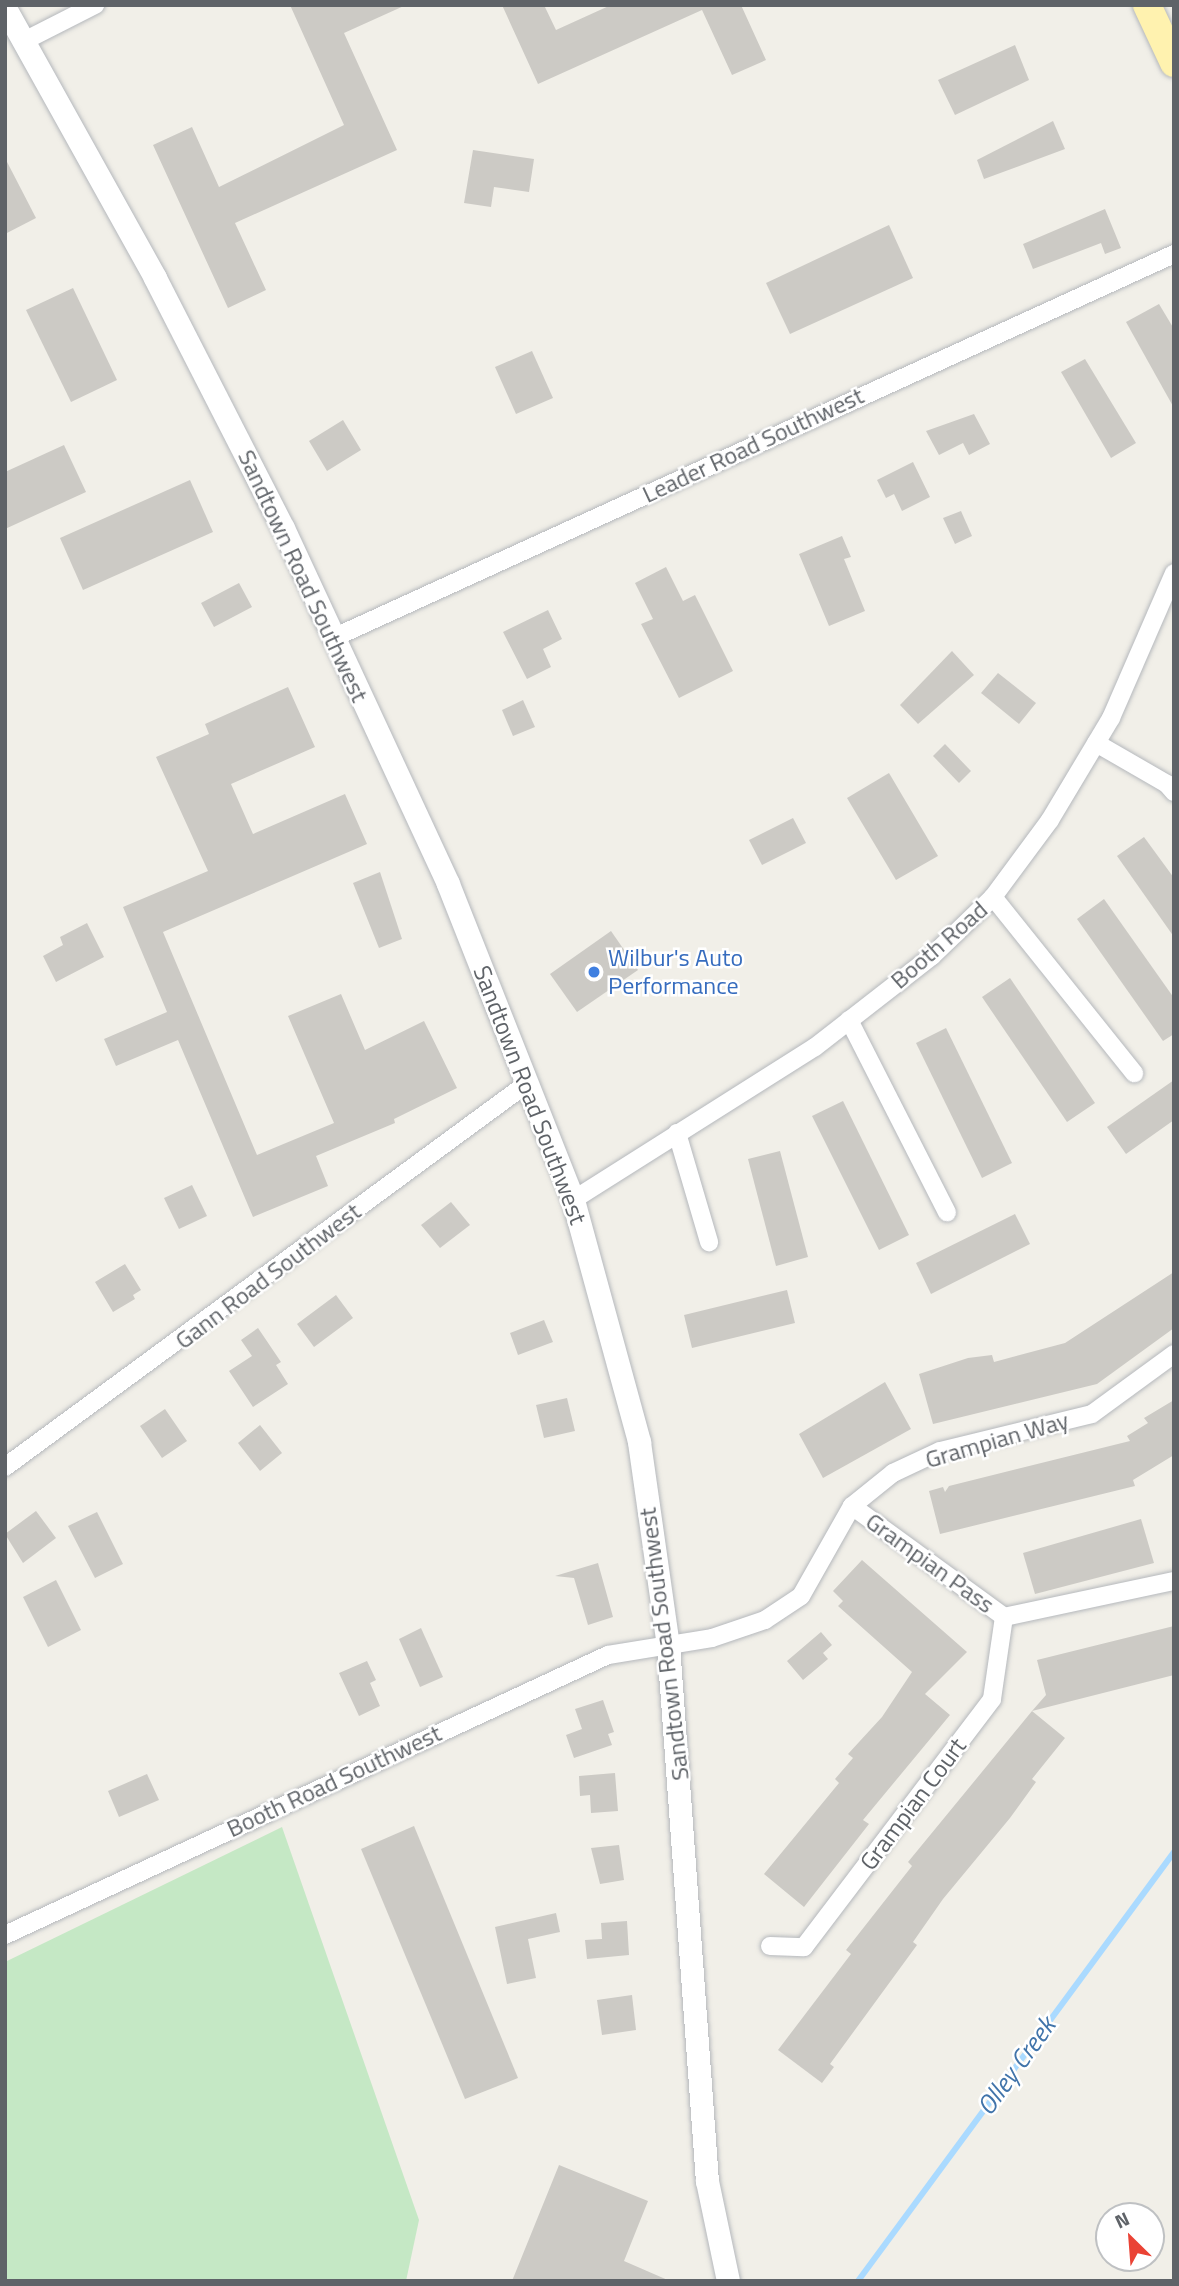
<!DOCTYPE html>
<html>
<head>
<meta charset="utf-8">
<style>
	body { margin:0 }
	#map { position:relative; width:1179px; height:2286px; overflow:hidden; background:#f1efe8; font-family:"Titillium Web",sans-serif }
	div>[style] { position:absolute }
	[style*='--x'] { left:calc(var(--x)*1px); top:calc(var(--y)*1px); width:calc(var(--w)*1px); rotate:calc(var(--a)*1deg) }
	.green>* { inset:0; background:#c5e8c5 }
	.stream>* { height:6px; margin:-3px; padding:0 3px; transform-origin:3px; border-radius:3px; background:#aadaff }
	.building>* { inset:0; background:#cccac5 }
	.roads { filter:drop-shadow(0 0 2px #b5b8bc) drop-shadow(0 0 2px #b5b8bc) }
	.minor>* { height:18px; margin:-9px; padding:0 9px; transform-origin:9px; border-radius:9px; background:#fff }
	.tertiary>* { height:23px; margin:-11.5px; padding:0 11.5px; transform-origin:11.5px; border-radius:11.5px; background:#fff }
	.primary>* { height:28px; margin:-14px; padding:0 14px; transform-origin:14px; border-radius:14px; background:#fff2af }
	.dots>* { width:19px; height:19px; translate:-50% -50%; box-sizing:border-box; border:4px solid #fff; border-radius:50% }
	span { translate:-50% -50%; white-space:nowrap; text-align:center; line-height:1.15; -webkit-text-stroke:5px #fff; paint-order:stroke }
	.street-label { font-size:24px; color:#5f6368 }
	.shop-label { font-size:24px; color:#366cbe }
	.left { translate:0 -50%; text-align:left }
	.water-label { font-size:26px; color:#4174aa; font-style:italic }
	.frame { position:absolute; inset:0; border:7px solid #5f6368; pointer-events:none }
	.north { position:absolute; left:1095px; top:2202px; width:70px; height:70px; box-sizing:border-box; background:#fff; border:2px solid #bfc1c3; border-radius:50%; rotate:335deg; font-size:19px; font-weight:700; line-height:28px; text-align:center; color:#5f6368 }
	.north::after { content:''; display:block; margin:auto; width:24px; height:32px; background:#ea4335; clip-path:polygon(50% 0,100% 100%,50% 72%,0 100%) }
</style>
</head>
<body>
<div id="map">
	<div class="green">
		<div style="clip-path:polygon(282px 1827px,419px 2220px,406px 2281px,5px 2281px,5px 1962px)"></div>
	</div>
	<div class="stream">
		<div style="--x:858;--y:2281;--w:533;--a:-53.62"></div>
	</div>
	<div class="building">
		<div style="clip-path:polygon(290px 5px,406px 5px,344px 33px,397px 150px,235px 223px,266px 290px,228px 308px,153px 145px,192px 127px,219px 187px,344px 125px)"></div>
		<div style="clip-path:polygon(502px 5px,544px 5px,556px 30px,611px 5px,741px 5px,766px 60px,732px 75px,702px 10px,538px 84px)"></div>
		<div style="clip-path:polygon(1015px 45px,1029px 80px,955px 115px,938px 80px)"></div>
		<div style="clip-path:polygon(1053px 121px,1065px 149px,984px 179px,977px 160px)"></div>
		<div style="clip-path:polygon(473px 150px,534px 159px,529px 192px,494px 187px,491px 207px,464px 203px)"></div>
		<div style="clip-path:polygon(5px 158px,36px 218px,5px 234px)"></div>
		<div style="clip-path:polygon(1105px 209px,1121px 248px,1105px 254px,1101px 243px,1033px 269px,1023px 244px)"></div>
		<div style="clip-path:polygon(889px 225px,913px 278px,790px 334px,766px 283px)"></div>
		<div style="clip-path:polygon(73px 288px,117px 380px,71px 402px,26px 310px)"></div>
		<div style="clip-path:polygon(1159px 304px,1174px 329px,1174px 408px,1126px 322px)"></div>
		<div style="clip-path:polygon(532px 351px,553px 398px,516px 414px,495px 367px)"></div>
		<div style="clip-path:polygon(1085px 359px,1136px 443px,1111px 458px,1061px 372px)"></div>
		<div style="clip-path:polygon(974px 414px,990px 444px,969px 455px,963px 443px,939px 455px,926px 431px)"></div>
		<div style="clip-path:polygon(343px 420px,361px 450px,327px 471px,309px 441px)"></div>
		<div style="clip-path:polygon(64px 445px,86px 492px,5px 529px,5px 472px)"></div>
		<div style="clip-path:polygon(913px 462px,930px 497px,902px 511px,894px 494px,886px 498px,877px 480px)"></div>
		<div style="clip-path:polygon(190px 480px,213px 532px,83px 590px,60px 538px)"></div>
		<div style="clip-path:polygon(961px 511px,972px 536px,955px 544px,943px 518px)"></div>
		<div style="clip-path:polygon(842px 536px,851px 557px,844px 559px,865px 611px,829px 626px,799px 554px)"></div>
		<div style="clip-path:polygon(666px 567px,683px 601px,695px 595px,733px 671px,679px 698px,641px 624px,653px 619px,635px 583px)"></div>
		<div style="clip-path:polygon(239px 583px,252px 607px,214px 627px,201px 603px)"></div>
		<div style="clip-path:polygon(548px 610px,562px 639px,543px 649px,551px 667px,527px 679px,503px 632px)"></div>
		<div style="clip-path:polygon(952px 651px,974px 675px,918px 724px,900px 705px)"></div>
		<div style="clip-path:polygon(998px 673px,1036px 703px,1019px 724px,981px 693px)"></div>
		<div style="clip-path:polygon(288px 687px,315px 747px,231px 784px,253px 834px,345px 794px,367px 844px,163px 932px,257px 1155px,334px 1123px,288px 1016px,341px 994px,365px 1050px,424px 1021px,457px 1088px,394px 1119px,395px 1123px,316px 1156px,328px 1186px,253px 1217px,178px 1040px,116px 1066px,104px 1039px,167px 1012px,123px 907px,208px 871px,156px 757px,209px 734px,205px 724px)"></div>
		<div style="clip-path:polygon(523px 700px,535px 727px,513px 736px,502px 710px)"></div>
		<div style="clip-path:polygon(945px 744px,971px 771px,959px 783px,933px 756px)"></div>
		<div style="clip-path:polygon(889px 773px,938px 856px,896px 880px,847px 798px)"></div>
		<div style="clip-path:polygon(793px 818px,806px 843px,762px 865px,749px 840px)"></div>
		<div style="clip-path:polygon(1144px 837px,1174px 878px,1174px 937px,1117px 856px)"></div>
		<div style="clip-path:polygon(380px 872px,402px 939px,379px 948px,353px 883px)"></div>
		<div style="clip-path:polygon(1104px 899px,1174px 998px,1174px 1034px,1163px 1041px,1077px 919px)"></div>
		<div style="clip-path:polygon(87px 923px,104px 957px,56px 982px,43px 956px,63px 945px,60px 937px)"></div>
		<div style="clip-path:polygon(611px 931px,638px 970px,577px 1012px,550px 974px)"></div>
		<div style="clip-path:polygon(1010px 978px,1095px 1103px,1067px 1122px,982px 997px)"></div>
		<div style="clip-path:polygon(946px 1028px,1012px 1163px,982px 1178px,916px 1043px)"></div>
		<div style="clip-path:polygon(1174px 1080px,1174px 1120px,1126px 1154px,1107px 1127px)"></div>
		<div style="clip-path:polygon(843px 1101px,909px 1235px,879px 1250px,812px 1116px)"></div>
		<div style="clip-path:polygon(780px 1151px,808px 1257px,776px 1266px,748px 1159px)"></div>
		<div style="clip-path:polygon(192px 1185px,207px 1216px,179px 1229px,164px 1198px)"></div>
		<div style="clip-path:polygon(451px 1202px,470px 1225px,440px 1248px,421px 1225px)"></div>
		<div style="clip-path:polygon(1015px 1214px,1030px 1244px,931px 1294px,916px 1263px)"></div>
		<div style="clip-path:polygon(125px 1264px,141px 1290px,133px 1295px,135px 1299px,113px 1312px,95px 1282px)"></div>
		<div style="clip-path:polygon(1174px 1272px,1174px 1328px,1097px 1384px,933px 1424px,919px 1374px,968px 1358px,992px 1355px,994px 1362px,1065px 1343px)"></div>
		<div style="clip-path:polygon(787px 1290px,795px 1323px,692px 1348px,684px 1315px)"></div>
		<div style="clip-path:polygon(336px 1295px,353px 1318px,314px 1347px,297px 1324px)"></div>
		<div style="clip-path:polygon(544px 1320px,553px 1342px,518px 1355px,510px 1333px)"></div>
		<div style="clip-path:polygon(258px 1328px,281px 1362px,276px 1365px,288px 1384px,253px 1407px,229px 1371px,252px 1356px,241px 1340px)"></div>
		<div style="clip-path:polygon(885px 1382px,911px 1429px,823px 1478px,799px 1434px)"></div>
		<div style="clip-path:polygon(567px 1398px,575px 1431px,544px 1438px,536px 1405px)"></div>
		<div style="clip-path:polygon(1174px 1400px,1174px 1455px,1133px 1480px,1135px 1486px,940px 1534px,929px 1491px,943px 1487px,945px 1492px,949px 1486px,1130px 1441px,1127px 1436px,1148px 1423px,1144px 1418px)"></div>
		<div style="clip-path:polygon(165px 1409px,187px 1441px,162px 1458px,140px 1426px)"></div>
		<div style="clip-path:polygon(260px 1425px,282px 1453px,260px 1471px,238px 1443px)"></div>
		<div style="clip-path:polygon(36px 1511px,56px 1538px,23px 1563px,5px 1534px)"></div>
		<div style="clip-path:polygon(97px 1512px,123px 1564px,95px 1578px,68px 1526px)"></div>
		<div style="clip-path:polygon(1141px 1519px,1154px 1563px,1035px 1594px,1023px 1553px)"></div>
		<div style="clip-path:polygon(862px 1560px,967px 1652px,925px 1694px,950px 1715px,863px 1820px,869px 1824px,804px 1907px,764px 1874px,839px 1783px,835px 1779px,853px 1758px,848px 1754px,882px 1717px,912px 1672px,838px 1606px,843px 1601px,833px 1591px)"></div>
		<div style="clip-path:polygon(598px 1563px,613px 1617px,588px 1625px,574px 1578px,555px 1576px)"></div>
		<div style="clip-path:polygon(56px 1580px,81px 1630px,48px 1647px,23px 1597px)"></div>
		<div style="clip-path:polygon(1174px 1626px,1174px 1675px,1032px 1711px,1046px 1695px,1037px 1660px)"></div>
		<div style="clip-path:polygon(421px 1628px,443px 1677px,420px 1687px,399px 1639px)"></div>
		<div style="clip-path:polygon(821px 1632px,832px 1645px,823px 1653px,828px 1659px,803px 1680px,787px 1661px)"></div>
		<div style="clip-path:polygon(367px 1661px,376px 1680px,370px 1683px,380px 1706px,359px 1716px,339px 1673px)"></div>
		<div style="clip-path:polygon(603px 1700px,614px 1732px,608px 1734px,612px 1745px,574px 1758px,566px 1735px,582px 1729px,575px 1709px)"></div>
		<div style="clip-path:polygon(1032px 1711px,1065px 1738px,1032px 1779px,1036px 1782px,1010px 1818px,943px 1899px,913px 1942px,917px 1945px,830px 2064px,834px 2067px,822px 2083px,778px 2050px,851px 1954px,846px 1950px,912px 1866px,908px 1862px)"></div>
		<div style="clip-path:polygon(615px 1773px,618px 1811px,591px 1813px,590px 1795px,580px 1796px,579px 1776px)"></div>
		<div style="clip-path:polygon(147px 1774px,159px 1800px,119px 1817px,108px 1791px)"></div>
		<div style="clip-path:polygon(414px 1826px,518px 2078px,465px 2099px,361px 1849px)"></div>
		<div style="clip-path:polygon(619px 1845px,624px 1880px,600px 1884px,591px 1848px)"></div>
		<div style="clip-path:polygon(556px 1913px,560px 1932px,528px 1939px,536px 1978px,507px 1984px,495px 1927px)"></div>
		<div style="clip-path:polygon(627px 1921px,629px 1955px,587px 1959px,585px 1940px,602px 1939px,601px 1923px)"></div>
		<div style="clip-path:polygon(632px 1995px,636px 2030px,602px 2035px,597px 2000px)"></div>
		<div style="clip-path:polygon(559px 2165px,648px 2201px,624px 2261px,670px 2281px,512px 2281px)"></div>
	</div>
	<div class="roads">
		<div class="minor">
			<div style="--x:24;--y:41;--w:80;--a:-26.9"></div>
			<div style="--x:333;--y:638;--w:925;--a:-24.54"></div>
			<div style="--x:1096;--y:743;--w:82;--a:30"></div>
			<div style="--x:1167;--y:784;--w:11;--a:49"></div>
			<div style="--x:993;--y:897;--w:226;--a:51.3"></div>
			<div style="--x:849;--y:1020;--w:216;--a:63"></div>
			<div style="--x:677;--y:1133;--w:114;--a:73.6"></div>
			<div style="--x:573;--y:1200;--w:286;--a:-32.3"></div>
			<div style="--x:815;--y:1047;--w:148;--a:-37.9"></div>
			<div style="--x:932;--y:956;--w:85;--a:-44"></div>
			<div style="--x:993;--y:897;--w:96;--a:-53.5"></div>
			<div style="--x:1050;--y:820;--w:119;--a:-59.1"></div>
			<div style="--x:1111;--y:718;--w:158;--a:-66.5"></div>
			<div style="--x:5;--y:1467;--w:650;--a:-36.31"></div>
			<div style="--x:852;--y:1506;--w:188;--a:36.1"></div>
			<div style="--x:1004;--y:1617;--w:174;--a:-12"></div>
			<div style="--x:5;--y:1935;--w:665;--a:-24.91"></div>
			<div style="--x:608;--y:1655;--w:105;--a:-9.3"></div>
			<div style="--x:712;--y:1638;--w:56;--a:-18.8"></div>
			<div style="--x:765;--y:1620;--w:43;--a:-33.7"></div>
			<div style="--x:801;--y:1596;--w:103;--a:-60.5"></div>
			<div style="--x:852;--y:1506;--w:53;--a:-38.8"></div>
			<div style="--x:893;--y:1473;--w:52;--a:-25.1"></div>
			<div style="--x:940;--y:1451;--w:156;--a:-13.7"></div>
			<div style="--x:1092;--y:1414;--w:102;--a:-36.2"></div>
			<div style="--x:770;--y:1946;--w:34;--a:2"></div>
			<div style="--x:804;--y:1947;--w:311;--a:-52.8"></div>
			<div style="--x:992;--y:1699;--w:83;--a:-81.7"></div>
		</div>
		<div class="tertiary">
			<div style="--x:5;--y:8;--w:309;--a:60.9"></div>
			<div style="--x:155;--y:278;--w:281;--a:62.9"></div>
			<div style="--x:283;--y:528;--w:392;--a:65.1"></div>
			<div style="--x:448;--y:884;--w:340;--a:68.4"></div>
			<div style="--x:573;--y:1200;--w:251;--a:74.7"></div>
			<div style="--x:639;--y:1442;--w:205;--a:81.9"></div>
			<div style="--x:668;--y:1645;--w:537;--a:85.84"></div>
			<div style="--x:707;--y:2181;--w:102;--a:78.1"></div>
		</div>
		<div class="primary">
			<div style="--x:1147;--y:5;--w:64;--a:65"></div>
		</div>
	</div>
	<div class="dots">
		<div style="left:594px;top:972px;background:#3f7fe0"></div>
	</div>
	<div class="street-label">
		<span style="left:753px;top:445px;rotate:-25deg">Leader Road Southwest</span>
		<span style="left:303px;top:576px;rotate:65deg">Sandtown Road Southwest</span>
		<span style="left:939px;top:945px;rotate:-41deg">Booth Road</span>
		<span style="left:530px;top:1095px;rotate:69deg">Sandtown Road Southwest</span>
		<span style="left:268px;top:1276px;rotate:-37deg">Gann Road Southwest</span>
		<span style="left:997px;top:1440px;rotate:-16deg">Grampian Way</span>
		<span style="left:930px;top:1563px;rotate:36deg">Grampian Pass</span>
		<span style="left:664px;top:1644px;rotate:-97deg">Sandtown Road Southwest</span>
		<span style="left:334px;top:1781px;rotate:-25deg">Booth Road Southwest</span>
		<span style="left:913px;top:1804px;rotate:-53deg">Grampian Court</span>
	</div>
	<div class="shop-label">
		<span class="left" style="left:608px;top:972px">Wilbur's Auto<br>Performance</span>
	</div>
	<div class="water-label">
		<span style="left:1016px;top:2066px;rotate:-54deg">Olley Creek</span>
	</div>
	<div class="frame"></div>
	<div class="north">N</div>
</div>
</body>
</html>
